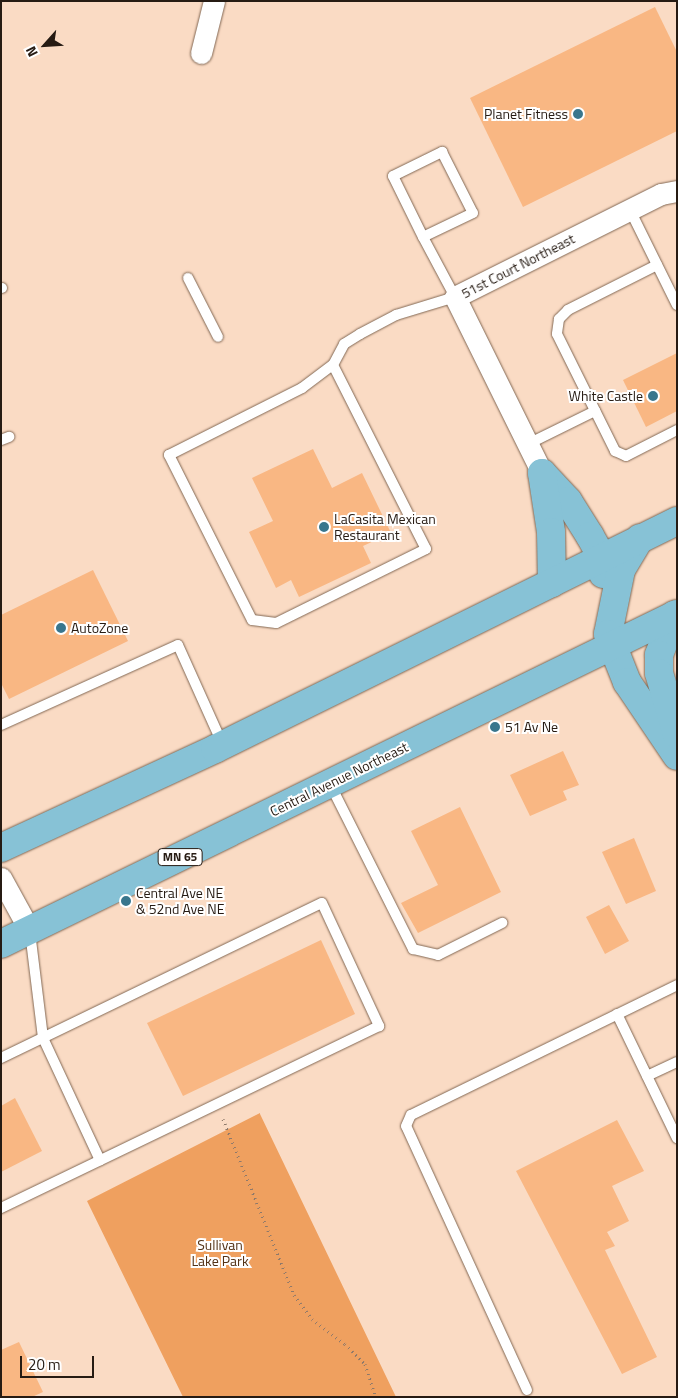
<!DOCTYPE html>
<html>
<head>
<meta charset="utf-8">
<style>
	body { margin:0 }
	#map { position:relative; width:678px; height:1398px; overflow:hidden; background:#fadbc4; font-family:"Titillium Web",sans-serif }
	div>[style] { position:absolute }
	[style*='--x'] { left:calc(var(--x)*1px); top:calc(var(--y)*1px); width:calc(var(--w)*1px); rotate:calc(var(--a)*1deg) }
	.green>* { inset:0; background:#efa05f }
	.building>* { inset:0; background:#f9b783 }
	.path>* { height:3px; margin-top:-1.5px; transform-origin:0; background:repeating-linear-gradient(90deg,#8e796a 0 1px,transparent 0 5px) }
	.roads { filter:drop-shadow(0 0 1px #826854) drop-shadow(0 0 1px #826854) }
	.lane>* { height:10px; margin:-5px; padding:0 5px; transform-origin:5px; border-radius:5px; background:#fff }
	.street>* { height:21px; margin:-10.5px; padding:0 10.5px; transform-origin:10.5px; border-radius:10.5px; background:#fff }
	.primary>* { height:28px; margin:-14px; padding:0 14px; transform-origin:14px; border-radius:14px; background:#87c2d6 }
	.dots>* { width:14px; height:14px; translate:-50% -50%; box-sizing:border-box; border:2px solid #fff; border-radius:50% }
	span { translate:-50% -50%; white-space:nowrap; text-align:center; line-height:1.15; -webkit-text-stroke:4px #fff; paint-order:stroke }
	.shield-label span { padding:1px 4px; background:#fff; border:1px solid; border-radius:4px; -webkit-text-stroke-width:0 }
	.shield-label { font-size:12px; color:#261b13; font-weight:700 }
	.poi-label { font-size:14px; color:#261b13 }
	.right { translate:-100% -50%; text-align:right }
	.left { translate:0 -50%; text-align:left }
	.street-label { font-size:14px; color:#261b13 }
	.park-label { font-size:14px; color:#533216 }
	.frame { position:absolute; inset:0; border:2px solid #261b13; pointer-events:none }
	.north { position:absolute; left:20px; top:20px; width:50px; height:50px; -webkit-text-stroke:4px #fff; paint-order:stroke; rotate:244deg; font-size:14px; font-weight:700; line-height:20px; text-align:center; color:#261b13 }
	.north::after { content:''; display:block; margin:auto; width:18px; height:22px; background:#261b13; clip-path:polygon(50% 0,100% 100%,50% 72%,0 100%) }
	.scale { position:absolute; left:20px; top:1356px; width:74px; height:22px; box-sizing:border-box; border:2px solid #261b13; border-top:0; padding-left:6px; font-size:15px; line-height:18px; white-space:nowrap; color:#261b13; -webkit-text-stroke:4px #fff; paint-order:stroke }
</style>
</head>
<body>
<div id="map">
	<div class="green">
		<div style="clip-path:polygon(260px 1113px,260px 1114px,396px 1397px,183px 1397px,87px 1201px)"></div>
	</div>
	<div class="building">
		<div style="clip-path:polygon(655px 7px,677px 52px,677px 131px,523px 207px,470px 98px)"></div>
		<div style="clip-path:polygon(677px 353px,677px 411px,646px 427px,623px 380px)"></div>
		<div style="clip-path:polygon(313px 449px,332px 488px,362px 473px,391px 533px,363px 546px,371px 563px,299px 597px,291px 580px,276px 588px,249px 532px,273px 521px,252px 478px)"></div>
		<div style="clip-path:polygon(93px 570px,128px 641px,9px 699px,1px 683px,1px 615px)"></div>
		<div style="clip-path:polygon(563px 751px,579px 785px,563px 791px,567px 800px,530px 816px,510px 775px)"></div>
		<div style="clip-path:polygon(460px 807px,501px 892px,418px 933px,401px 903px,438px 885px,411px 831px)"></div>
		<div style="clip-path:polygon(634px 838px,656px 891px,626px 904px,602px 852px)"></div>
		<div style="clip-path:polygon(609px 905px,629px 941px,605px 954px,586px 917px)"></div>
		<div style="clip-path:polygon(321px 940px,355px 1014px,183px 1096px,147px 1023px)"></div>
		<div style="clip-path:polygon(15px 1098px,42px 1151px,1px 1172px,1px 1106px)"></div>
		<div style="clip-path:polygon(617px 1120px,644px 1171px,612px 1186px,629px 1221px,607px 1232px,615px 1246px,605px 1250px,657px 1357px,622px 1374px,516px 1171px)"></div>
		<div style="clip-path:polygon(19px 1342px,43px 1392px,32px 1397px,1px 1397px,1px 1350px)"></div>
	</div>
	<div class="path">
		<div style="--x:223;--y:1119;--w:190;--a:68"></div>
		<div style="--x:294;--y:1295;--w:30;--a:53"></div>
		<div style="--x:312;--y:1319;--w:41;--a:37.1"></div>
		<div style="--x:345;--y:1344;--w:28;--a:45"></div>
		<div style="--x:365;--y:1364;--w:35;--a:72"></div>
	</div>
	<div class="roads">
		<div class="lane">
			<div style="--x:630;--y:210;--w:106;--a:63.7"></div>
			<div style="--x:657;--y:265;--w:100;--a:153.2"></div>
			<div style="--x:568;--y:310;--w:13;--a:135"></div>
			<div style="--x:559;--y:319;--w:15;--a:98"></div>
			<div style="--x:557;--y:334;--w:131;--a:63.6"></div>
			<div style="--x:615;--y:451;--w:12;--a:24"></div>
			<div style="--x:626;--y:456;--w:57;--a:-27"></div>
			<div style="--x:188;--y:278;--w:66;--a:63"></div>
			<div style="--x:1;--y:288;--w:1;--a:0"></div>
			<div style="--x:333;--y:365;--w:206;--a:63.2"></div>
			<div style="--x:426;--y:549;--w:167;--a:153.7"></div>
			<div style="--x:276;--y:623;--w:24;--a:-173"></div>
			<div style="--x:252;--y:620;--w:185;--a:-116.7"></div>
			<div style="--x:169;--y:455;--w:149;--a:-26.7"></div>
			<div style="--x:302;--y:388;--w:39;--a:-37"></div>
			<div style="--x:333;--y:365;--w:24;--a:-62"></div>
			<div style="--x:344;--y:344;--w:19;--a:-32"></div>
			<div style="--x:360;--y:334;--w:41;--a:-27.8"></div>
			<div style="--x:396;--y:315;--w:62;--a:-17"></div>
			<div style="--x:455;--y:297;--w:68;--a:-118.1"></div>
			<div style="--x:423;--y:237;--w:68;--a:-116.2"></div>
			<div style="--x:393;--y:176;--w:55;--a:-26.1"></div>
			<div style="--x:442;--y:152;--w:68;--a:63.1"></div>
			<div style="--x:473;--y:213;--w:55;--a:154.4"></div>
			<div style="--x:1;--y:440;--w:9;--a:-21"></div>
			<div style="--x:528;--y:444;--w:75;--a:-26.2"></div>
			<div style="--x:1;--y:725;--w:194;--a:-24.3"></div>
			<div style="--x:178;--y:645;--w:110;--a:65.8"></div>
			<div style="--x:330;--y:784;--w:185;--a:63.3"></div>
			<div style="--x:413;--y:949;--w:26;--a:13"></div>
			<div style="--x:438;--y:955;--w:72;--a:-26.6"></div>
			<div style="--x:30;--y:932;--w:107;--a:83"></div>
			<div style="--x:43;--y:1038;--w:135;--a:65"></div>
			<div style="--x:617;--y:1014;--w:138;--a:64.2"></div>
			<div style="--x:1;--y:1058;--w:356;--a:-25.8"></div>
			<div style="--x:322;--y:903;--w:136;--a:65.1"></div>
			<div style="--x:379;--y:1026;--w:420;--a:154.3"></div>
			<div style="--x:647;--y:1076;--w:33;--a:-25"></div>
			<div style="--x:527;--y:1390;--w:290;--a:-114.6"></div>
			<div style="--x:406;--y:1126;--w:12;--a:-66"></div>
			<div style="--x:411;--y:1115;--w:296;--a:-26"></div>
		</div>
		<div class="street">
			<div style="--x:201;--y:53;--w:54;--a:-76"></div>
			<div style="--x:542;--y:473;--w:196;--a:-116.3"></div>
			<div style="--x:455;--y:297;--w:230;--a:-26.6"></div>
			<div style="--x:661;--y:194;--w:16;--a:-11"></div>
			<div style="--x:1;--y:878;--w:60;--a:61.3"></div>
		</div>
		<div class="primary">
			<div style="--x:542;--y:473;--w:38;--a:47"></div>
			<div style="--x:568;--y:501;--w:41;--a:57.8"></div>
			<div style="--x:590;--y:536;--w:25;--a:61"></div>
			<div style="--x:602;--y:558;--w:16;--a:86"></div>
			<div style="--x:542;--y:473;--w:60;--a:81.3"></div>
			<div style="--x:551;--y:532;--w:51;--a:88.9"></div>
			<div style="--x:640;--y:538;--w:37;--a:121"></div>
			<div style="--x:621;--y:570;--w:65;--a:101.5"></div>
			<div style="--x:608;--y:634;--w:52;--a:68.4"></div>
			<div style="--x:627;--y:682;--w:89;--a:56"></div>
			<div style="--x:674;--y:615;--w:43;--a:110.6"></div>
			<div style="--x:659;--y:655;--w:18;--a:90"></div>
			<div style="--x:659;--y:673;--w:64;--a:73.6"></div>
			<div style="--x:1;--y:848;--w:236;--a:-24.8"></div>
			<div style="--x:215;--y:749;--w:515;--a:-26.27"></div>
			<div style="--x:1;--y:944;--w:752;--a:-26.02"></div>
		</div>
	</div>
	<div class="dots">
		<div style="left:578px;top:114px;background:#39768d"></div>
		<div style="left:653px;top:396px;background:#39768d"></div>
		<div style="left:324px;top:527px;background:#39768d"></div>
		<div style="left:61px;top:628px;background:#39768d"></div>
		<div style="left:495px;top:727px;background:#39768d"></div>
		<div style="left:126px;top:901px;background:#39768d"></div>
	</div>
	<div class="shield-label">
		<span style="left:180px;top:857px">MN 65</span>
	</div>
	<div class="poi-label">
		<span class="right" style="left:568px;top:114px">Planet Fitness</span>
		<span class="right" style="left:643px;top:396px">White Castle</span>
		<span class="left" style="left:334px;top:527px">LaCasita Mexican<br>Restaurant</span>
		<span class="left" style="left:71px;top:628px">AutoZone</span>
		<span class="left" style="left:505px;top:727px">51 Av Ne</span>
		<span class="left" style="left:136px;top:901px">Central Ave NE<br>&amp; 52nd Ave NE</span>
	</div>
	<div class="street-label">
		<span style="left:518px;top:266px;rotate:-27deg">51st Court Northeast</span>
		<span style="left:339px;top:779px;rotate:-26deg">Central Avenue Northeast</span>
	</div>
	<div class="park-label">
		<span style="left:220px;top:1253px">Sullivan<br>Lake Park</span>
	</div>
	<div class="frame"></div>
	<div class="north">N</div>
	<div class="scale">20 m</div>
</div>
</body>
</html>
